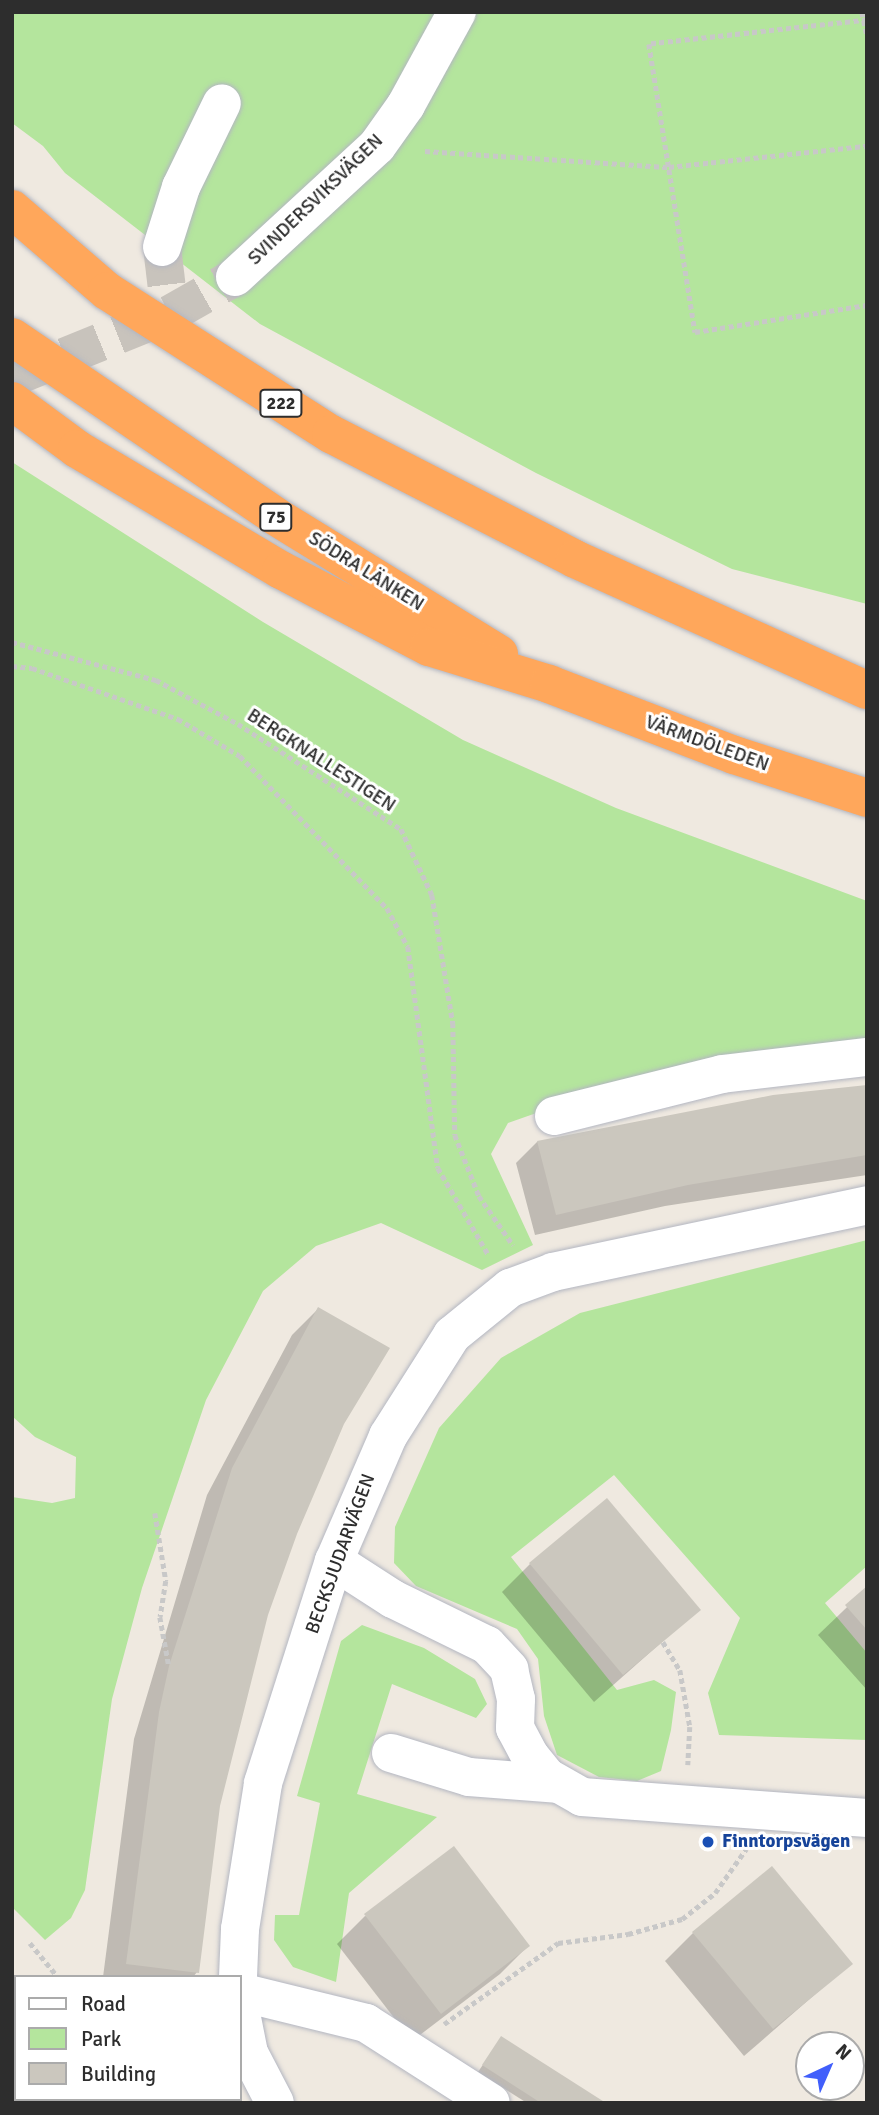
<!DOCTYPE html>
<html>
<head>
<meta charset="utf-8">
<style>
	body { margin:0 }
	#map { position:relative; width:879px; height:2115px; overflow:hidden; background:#efe9e0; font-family:Signika,sans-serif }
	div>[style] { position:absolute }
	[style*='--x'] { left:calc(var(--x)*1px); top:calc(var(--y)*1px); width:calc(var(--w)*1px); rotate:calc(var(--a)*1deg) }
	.green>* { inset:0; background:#b4e59d }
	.shadow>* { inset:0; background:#0003 }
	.building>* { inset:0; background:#cbc7be }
	.minor-tunnel>* { height:38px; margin-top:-19px; transform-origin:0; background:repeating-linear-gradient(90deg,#c8c3bc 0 38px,transparent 0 57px) }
	.path>* { height:4.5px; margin-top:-2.25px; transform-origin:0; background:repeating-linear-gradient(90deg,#c8c8c8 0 5px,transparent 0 8.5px) }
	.roads { filter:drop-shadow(0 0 2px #b3b6c1) drop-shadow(0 0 2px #b3b6c1) }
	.minor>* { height:38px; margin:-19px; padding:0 19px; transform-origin:19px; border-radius:19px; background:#fff }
	.highway>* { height:38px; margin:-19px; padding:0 19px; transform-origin:19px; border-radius:19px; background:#ffa75b }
	.dots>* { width:19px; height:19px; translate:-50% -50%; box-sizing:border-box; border:4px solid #fff; border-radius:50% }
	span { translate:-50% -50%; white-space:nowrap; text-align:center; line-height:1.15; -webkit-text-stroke:6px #fff; paint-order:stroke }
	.shield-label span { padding:2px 5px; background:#fff; border:2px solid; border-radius:5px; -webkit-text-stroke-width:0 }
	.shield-label { font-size:18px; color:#2d2d2d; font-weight:700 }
	.street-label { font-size:19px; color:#2d2d2d }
	.transit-label { font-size:19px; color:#164399; font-weight:700 }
	.left { translate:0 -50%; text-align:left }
	.frame { position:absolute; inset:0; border:14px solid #2d2d2d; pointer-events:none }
	.legend { position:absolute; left:14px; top:1975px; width:228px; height:126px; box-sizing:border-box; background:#fff; border:2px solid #ababab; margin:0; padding:9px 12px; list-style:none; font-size:21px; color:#2d2d2d }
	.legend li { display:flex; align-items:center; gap:14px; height:35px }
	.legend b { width:35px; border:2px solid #ababab }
	.north { position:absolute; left:795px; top:2031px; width:70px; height:70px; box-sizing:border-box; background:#fff; border:2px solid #ababab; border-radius:50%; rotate:44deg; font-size:19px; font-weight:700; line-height:28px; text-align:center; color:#2d2d2d }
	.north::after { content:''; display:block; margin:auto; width:24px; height:32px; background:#415ffb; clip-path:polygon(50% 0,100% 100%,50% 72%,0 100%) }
</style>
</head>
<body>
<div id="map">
	<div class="green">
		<div style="clip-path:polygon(12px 12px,867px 12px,867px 604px,732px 569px,536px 473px,260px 324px,65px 173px,43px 146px,12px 123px)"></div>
		<div style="clip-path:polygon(12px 462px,263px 622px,463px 740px,616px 808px,867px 901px,867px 1040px,579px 1098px,508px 1123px,491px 1154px,533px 1245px,482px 1270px,381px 1223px,316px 1246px,263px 1291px,206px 1400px,142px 1588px,112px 1699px,85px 1890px,71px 1918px,45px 1940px,12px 1907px,12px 1497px,52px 1503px,75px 1498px,76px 1457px,35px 1437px,12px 1416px)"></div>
		<div style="clip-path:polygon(867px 1240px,867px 1566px,825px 1603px,867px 1653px,867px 1740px,719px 1735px,708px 1693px,740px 1618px,614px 1475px,511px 1557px,617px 1690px,654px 1680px,676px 1692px,671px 1730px,661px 1771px,637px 1781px,599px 1777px,557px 1755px,544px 1716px,538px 1659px,517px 1629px,416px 1586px,394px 1563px,395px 1527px,439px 1428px,501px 1358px,580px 1313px)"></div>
		<div style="clip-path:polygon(362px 1625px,424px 1648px,475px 1679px,487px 1704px,476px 1718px,392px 1684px,357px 1794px,437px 1817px,349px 1893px,336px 1982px,293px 1967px,274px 1940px,275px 1915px,299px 1915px,320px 1803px,297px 1796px,341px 1641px)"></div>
	</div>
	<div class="shadow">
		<div style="clip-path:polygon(867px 1086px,867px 1175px,665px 1206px,535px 1235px,516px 1163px,537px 1142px)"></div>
		<div style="clip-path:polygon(318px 1309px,342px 1423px,295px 1533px,266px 1615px,218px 1806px,197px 1972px,193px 1977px,103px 1977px,134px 1739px,207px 1495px,292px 1335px)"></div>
		<div style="clip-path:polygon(530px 1564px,698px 1610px,594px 1702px,502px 1592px)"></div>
		<div style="clip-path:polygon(867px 1588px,867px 1690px,818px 1635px)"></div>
		<div style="clip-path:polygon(365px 1916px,528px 1946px,500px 1974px,412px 2041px,337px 1944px)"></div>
		<div style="clip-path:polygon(693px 1933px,850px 1964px,744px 2056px,665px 1961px)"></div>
		<div style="clip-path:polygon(501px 2038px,603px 2103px,527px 2103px,478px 2072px)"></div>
	</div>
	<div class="building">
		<div style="clip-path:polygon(867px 1085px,867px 1155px,688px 1185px,556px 1215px,537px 1141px,773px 1095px)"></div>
		<div style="clip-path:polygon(318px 1307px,390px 1348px,344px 1424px,297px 1534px,268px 1615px,220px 1806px,199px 1973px,126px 1964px,159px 1712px,169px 1666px,232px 1468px)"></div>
		<div style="clip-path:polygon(607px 1498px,701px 1610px,623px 1675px,529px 1563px)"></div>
		<div style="clip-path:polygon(867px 1586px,867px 1630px,845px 1605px)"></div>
		<div style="clip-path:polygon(454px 1846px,530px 1946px,441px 2014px,364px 1914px)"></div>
		<div style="clip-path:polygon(772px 1866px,853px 1964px,773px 2029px,692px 1932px)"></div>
		<div style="clip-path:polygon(501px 2036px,606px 2103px,541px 2103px,482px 2065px)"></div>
		<div style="clip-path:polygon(83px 2099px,136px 2099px,141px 2103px,81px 2103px)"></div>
	</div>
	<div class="minor-tunnel">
		<div style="--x:162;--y:247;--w:67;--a:83.2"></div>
		<div style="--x:12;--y:378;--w:170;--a:-22.1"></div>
		<div style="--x:170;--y:314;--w:75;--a:-29.6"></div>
	</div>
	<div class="path">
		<div style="--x:862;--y:12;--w:24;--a:78"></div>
		<div style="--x:867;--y:20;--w:219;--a:173.7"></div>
		<div style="--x:649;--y:44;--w:292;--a:80.9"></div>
		<div style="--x:695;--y:332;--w:174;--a:-8.9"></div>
		<div style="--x:425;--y:151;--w:245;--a:3.8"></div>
		<div style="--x:669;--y:167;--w:199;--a:-6.1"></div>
		<div style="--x:12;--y:642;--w:149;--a:14.8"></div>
		<div style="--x:156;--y:680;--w:93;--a:28.2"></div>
		<div style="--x:238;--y:724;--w:194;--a:32.8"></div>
		<div style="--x:401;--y:829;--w:73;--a:64.8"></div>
		<div style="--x:432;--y:895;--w:130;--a:80.7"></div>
		<div style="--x:453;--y:1023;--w:112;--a:89"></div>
		<div style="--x:455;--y:1135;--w:66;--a:68.5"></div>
		<div style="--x:479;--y:1196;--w:60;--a:55.2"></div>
		<div style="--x:12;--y:666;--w:20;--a:6"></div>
		<div style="--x:32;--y:668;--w:155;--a:19.3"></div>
		<div style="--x:178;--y:719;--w:72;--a:30.8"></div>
		<div style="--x:240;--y:756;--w:211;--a:46"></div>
		<div style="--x:387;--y:908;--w:44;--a:61.7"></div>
		<div style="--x:408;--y:947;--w:223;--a:82.3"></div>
		<div style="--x:438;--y:1168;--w:99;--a:59.8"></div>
		<div style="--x:155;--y:1513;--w:69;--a:80.8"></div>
		<div style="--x:166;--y:1581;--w:36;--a:99"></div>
		<div style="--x:160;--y:1617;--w:50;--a:79.6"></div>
		<div style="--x:663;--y:1642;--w:33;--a:59"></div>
		<div style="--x:680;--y:1670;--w:58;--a:80"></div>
		<div style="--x:690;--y:1727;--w:38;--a:93"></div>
		<div style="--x:30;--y:1943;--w:44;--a:50.5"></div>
		<div style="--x:12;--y:2015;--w:4;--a:0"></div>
		<div style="--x:444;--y:2024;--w:140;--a:-35.4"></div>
		<div style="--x:558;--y:1943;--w:71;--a:-7.3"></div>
		<div style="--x:628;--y:1934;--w:56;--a:-15.5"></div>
		<div style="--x:682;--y:1919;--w:42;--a:-38.2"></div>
		<div style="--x:715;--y:1893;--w:54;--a:-54.8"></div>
		<div style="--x:780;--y:2103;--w:9;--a:0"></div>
	</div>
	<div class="roads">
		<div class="minor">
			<div style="--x:162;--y:247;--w:63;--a:-72.4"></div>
			<div style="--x:181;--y:187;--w:93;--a:-64"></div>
			<div style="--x:235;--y:277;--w:193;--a:-42.7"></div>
			<div style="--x:377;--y:146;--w:50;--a:-54.7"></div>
			<div style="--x:406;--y:105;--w:106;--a:-61.3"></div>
			<div style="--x:554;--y:1116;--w:173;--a:-14"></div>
			<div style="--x:722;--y:1074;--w:146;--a:-6.7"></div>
			<div style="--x:334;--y:1561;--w:70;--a:32.8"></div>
			<div style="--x:393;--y:1599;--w:105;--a:26.1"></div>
			<div style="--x:487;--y:1645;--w:33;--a:47"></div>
			<div style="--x:509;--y:1669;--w:31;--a:77"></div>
			<div style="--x:516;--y:1699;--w:29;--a:92"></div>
			<div style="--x:515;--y:1728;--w:32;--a:62"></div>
			<div style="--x:530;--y:1756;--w:27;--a:51"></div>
			<div style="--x:547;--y:1777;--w:40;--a:29.7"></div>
			<div style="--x:582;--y:1797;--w:286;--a:4.2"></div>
			<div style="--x:391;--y:1753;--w:82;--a:17.1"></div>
			<div style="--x:469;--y:1777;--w:88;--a:4.5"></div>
			<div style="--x:238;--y:1977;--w:48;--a:-87.6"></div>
			<div style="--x:240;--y:1929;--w:148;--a:-81"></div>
			<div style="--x:263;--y:1783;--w:233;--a:-72.3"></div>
			<div style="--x:334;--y:1561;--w:136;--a:-66.6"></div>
			<div style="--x:388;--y:1436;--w:120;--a:-57.6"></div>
			<div style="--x:452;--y:1335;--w:75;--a:-39"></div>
			<div style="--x:510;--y:1288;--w:46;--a:-20.4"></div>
			<div style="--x:553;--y:1272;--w:321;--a:-12"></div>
			<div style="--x:240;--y:1992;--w:130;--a:13.8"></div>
			<div style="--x:366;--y:2023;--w:148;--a:32.6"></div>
			<div style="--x:240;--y:2008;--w:46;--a:78.7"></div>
			<div style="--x:249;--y:2053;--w:56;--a:62.5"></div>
		</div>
		<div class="highway">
			<div style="--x:12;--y:209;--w:125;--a:40.8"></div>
			<div style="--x:107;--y:291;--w:266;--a:32.6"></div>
			<div style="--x:331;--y:434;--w:274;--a:27.1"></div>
			<div style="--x:575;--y:559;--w:320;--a:24.2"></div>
			<div style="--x:12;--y:337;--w:318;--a:34.2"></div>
			<div style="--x:275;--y:516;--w:263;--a:31.6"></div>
			<div style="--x:12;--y:401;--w:81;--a:36.4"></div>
			<div style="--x:77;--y:449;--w:237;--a:30.7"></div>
			<div style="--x:281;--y:570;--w:167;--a:27.5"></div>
			<div style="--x:429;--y:647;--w:126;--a:17.1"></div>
			<div style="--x:549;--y:684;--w:198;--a:21"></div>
			<div style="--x:734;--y:755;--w:140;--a:17.9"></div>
		</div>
	</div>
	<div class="dots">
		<div style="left:708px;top:1842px;background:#1a4fb4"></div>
	</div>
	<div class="shield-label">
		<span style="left:281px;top:403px">222</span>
		<span style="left:276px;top:517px">75</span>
	</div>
	<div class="street-label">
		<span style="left:316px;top:200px;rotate:-44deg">SVINDERSVIKSVÄGEN</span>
		<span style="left:366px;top:572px;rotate:32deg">SÖDRA LÄNKEN</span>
		<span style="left:707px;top:744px;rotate:20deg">VÄRMDÖLEDEN</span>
		<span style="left:321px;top:761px;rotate:33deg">BERGKNALLESTIGEN</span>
		<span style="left:341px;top:1554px;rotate:-70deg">BECKSJUDARVÄGEN</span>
	</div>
	<div class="transit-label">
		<span class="left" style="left:722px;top:1842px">Finntorpsvägen</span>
	</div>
	<div class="frame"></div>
	<ul class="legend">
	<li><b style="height:9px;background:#fff"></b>Road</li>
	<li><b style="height:19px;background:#b4e59d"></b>Park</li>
	<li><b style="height:19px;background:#cbc7be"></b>Building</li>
	</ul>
	<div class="north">N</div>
</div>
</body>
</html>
